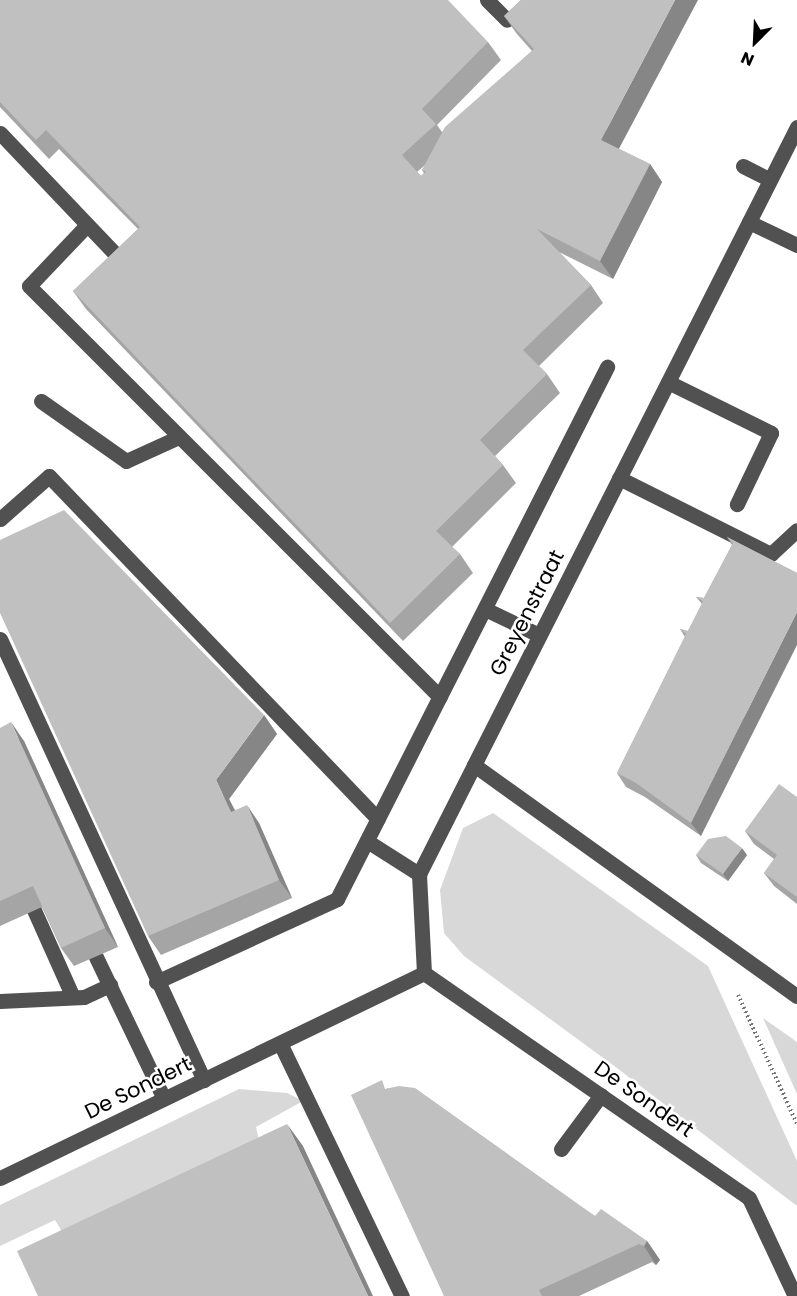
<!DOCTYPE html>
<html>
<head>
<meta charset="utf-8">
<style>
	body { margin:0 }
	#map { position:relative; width:797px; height:1296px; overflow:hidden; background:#fff; font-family:Poppins,sans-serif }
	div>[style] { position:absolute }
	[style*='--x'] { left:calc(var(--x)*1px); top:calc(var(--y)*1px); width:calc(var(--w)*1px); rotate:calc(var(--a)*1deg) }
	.green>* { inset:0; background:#d8d8d8 }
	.path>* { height:4px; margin-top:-2px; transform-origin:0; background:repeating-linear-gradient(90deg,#737373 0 1.5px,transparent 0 4.5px) }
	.minor>* { height:15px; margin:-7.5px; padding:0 7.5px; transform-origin:7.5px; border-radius:7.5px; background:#515151 }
	.wall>* { inset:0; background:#a5a5a5 }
	.shaded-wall>* { inset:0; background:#868686 }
	.building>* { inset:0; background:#c0c0c0 }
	span { translate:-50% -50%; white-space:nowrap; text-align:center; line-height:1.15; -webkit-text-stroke:5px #fff; paint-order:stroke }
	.street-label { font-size:21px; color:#000 }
	.north { position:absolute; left:725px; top:12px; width:60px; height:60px; -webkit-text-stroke:4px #fff; paint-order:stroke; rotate:204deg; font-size:16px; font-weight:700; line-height:24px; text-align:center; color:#000 }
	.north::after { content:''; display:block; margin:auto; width:21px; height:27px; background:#000; clip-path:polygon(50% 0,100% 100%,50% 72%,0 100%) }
</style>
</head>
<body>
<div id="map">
	<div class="green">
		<div style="clip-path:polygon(493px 813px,708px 966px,797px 1161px,797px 1206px,617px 1068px,464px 956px,444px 933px,440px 890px,463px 828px)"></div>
		<div style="clip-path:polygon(763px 1018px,797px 1042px,797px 1094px)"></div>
		<div style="clip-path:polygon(239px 1089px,287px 1093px,303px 1101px,256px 1127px,261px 1148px,67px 1240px,55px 1220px,0 1246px,0 1205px)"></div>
	</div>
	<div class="path">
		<div style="--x:738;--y:995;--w:142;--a:65.4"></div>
	</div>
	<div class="minor">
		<div style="--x:487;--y:0;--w:28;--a:45"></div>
		<div style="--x:797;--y:127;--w:715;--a:116.85"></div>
		<div style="--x:474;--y:765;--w:397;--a:35.6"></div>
		<div style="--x:0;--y:133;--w:173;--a:46.4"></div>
		<div style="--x:743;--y:166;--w:30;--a:27"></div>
		<div style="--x:749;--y:222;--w:53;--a:25.6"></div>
		<div style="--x:87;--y:225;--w:84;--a:133.6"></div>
		<div style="--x:29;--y:286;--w:581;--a:45"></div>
		<div style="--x:668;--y:382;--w:115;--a:26.3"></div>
		<div style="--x:771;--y:433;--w:79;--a:115.6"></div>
		<div style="--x:41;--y:401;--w:104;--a:35.2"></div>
		<div style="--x:126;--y:461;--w:58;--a:-24.4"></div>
		<div style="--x:619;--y:478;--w:170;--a:26.6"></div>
		<div style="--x:771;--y:554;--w:35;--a:-43"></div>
		<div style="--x:0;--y:519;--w:65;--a:-41.3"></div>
		<div style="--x:49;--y:476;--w:475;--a:46.2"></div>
		<div style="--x:485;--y:609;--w:60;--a:25.7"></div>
		<div style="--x:0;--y:639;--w:486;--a:65.2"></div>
		<div style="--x:367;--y:841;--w:62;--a:32.4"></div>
		<div style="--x:34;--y:910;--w:95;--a:65.9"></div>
		<div style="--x:96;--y:957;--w:157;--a:64.4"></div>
		<div style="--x:424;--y:973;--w:99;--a:-92.9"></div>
		<div style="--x:419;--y:874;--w:122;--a:-63.2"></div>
		<div style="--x:156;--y:982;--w:199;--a:-24.6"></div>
		<div style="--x:337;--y:899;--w:597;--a:-63.09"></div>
		<div style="--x:0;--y:1001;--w:84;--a:-2.7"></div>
		<div style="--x:84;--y:997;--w:29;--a:-25"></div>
		<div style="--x:280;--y:1043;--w:281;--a:64.3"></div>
		<div style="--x:561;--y:1149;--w:67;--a:-53.5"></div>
		<div style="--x:0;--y:1178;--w:471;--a:-25.8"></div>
		<div style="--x:424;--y:973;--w:395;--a:34.7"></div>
		<div style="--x:749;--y:1198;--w:108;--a:64.9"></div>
	</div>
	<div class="wall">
		<div style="clip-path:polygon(evenodd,0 0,488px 42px,501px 60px,437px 125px,442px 132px,532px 51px,517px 34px,504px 16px,521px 0,619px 149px,650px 164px,662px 182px,613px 279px,559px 252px,591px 285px,603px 303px,539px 366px,547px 374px,560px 393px,495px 456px,503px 465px,516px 483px,452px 547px,460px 554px,473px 573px,403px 641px,86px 309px,73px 291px,138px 229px,59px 149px,49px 159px,0 107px,0 0,425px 165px,422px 170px,424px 173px,421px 176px,417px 172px,425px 165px)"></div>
		<div style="clip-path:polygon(727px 537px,797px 573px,701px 836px,645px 797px,626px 787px,617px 773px,685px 637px,680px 629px,688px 631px,702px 604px,696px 597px,704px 598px,732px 545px)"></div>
		<div style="clip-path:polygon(264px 715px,277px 734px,229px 799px,235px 810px,259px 823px,292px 898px,161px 955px,148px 936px)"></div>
		<div style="clip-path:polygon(0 728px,24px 741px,118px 947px,74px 966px,61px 948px,42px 907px,0 926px)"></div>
		<div style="clip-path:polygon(797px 797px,797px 904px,774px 886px,764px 873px,774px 859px,754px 844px,745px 831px)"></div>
		<div style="clip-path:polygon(696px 855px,747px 855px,728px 881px,701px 863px)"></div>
		<div style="clip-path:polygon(387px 1088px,595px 1216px,647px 1241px,660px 1260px,656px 1265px,652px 1262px,579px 1296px,444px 1296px)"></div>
	</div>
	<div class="shaded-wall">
		<div style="clip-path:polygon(675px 0,698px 0,614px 158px,601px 140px)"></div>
		<div style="clip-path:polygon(650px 164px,662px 182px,613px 279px,600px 261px)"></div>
		<div style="clip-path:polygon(797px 612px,797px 645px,701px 836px,691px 823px)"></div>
		<div style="clip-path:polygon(264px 715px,277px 734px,229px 799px,244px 830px,231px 812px,216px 780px)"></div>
		<div style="clip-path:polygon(11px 722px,24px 741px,118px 947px,105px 928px)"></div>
		<div style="clip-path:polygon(247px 805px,259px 823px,292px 898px,279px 880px)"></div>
		<div style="clip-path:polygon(742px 848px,747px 855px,728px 881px,723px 874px)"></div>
		<div style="clip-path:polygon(287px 1124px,303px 1146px,373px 1296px,368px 1296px)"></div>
		<div style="clip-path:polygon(647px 1241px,660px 1260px,656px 1265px,644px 1246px)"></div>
	</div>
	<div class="building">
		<div style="clip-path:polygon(0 0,448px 0,488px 42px,422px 109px,436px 124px,402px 155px,421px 176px,426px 172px,422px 170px,445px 127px,534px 49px,504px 16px,521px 0,675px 0,601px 140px,650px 164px,600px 261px,537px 229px,591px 285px,523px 350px,547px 374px,480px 440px,503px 465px,436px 531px,460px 554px,390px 623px,73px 291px,140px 227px,46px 130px,36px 140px,0 102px)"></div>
		<div style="clip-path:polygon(64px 510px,264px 715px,216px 780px,231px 812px,247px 805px,279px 880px,148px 936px,0 613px,0 540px)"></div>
		<div style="clip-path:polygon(727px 537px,797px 573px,797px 612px,691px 823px,636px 783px,617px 773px,686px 634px,680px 629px,688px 631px,703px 601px,696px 597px,704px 598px,733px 543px)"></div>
		<div style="clip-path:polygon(11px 722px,105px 928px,61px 948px,33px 886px,0 901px,0 728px)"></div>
		<div style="clip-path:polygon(779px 784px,797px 797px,797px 897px,764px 873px,777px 855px,745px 831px)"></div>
		<div style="clip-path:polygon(726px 836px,742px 848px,723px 874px,696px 855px,708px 839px)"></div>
		<div style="clip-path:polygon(382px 1080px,385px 1089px,399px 1086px,415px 1088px,595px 1216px,601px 1209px,647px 1241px,644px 1246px,639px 1244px,539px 1290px,542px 1296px,444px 1296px,351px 1095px)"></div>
		<div style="clip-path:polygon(287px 1124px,368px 1296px,38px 1296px,17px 1251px)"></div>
	</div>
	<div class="street-label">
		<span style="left:527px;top:613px;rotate:-63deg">Greyenstraat</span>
		<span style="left:138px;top:1088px;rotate:-26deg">De Sondert</span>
		<span style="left:644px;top:1099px;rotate:35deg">De Sondert</span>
	</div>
	<div class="north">N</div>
</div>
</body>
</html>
